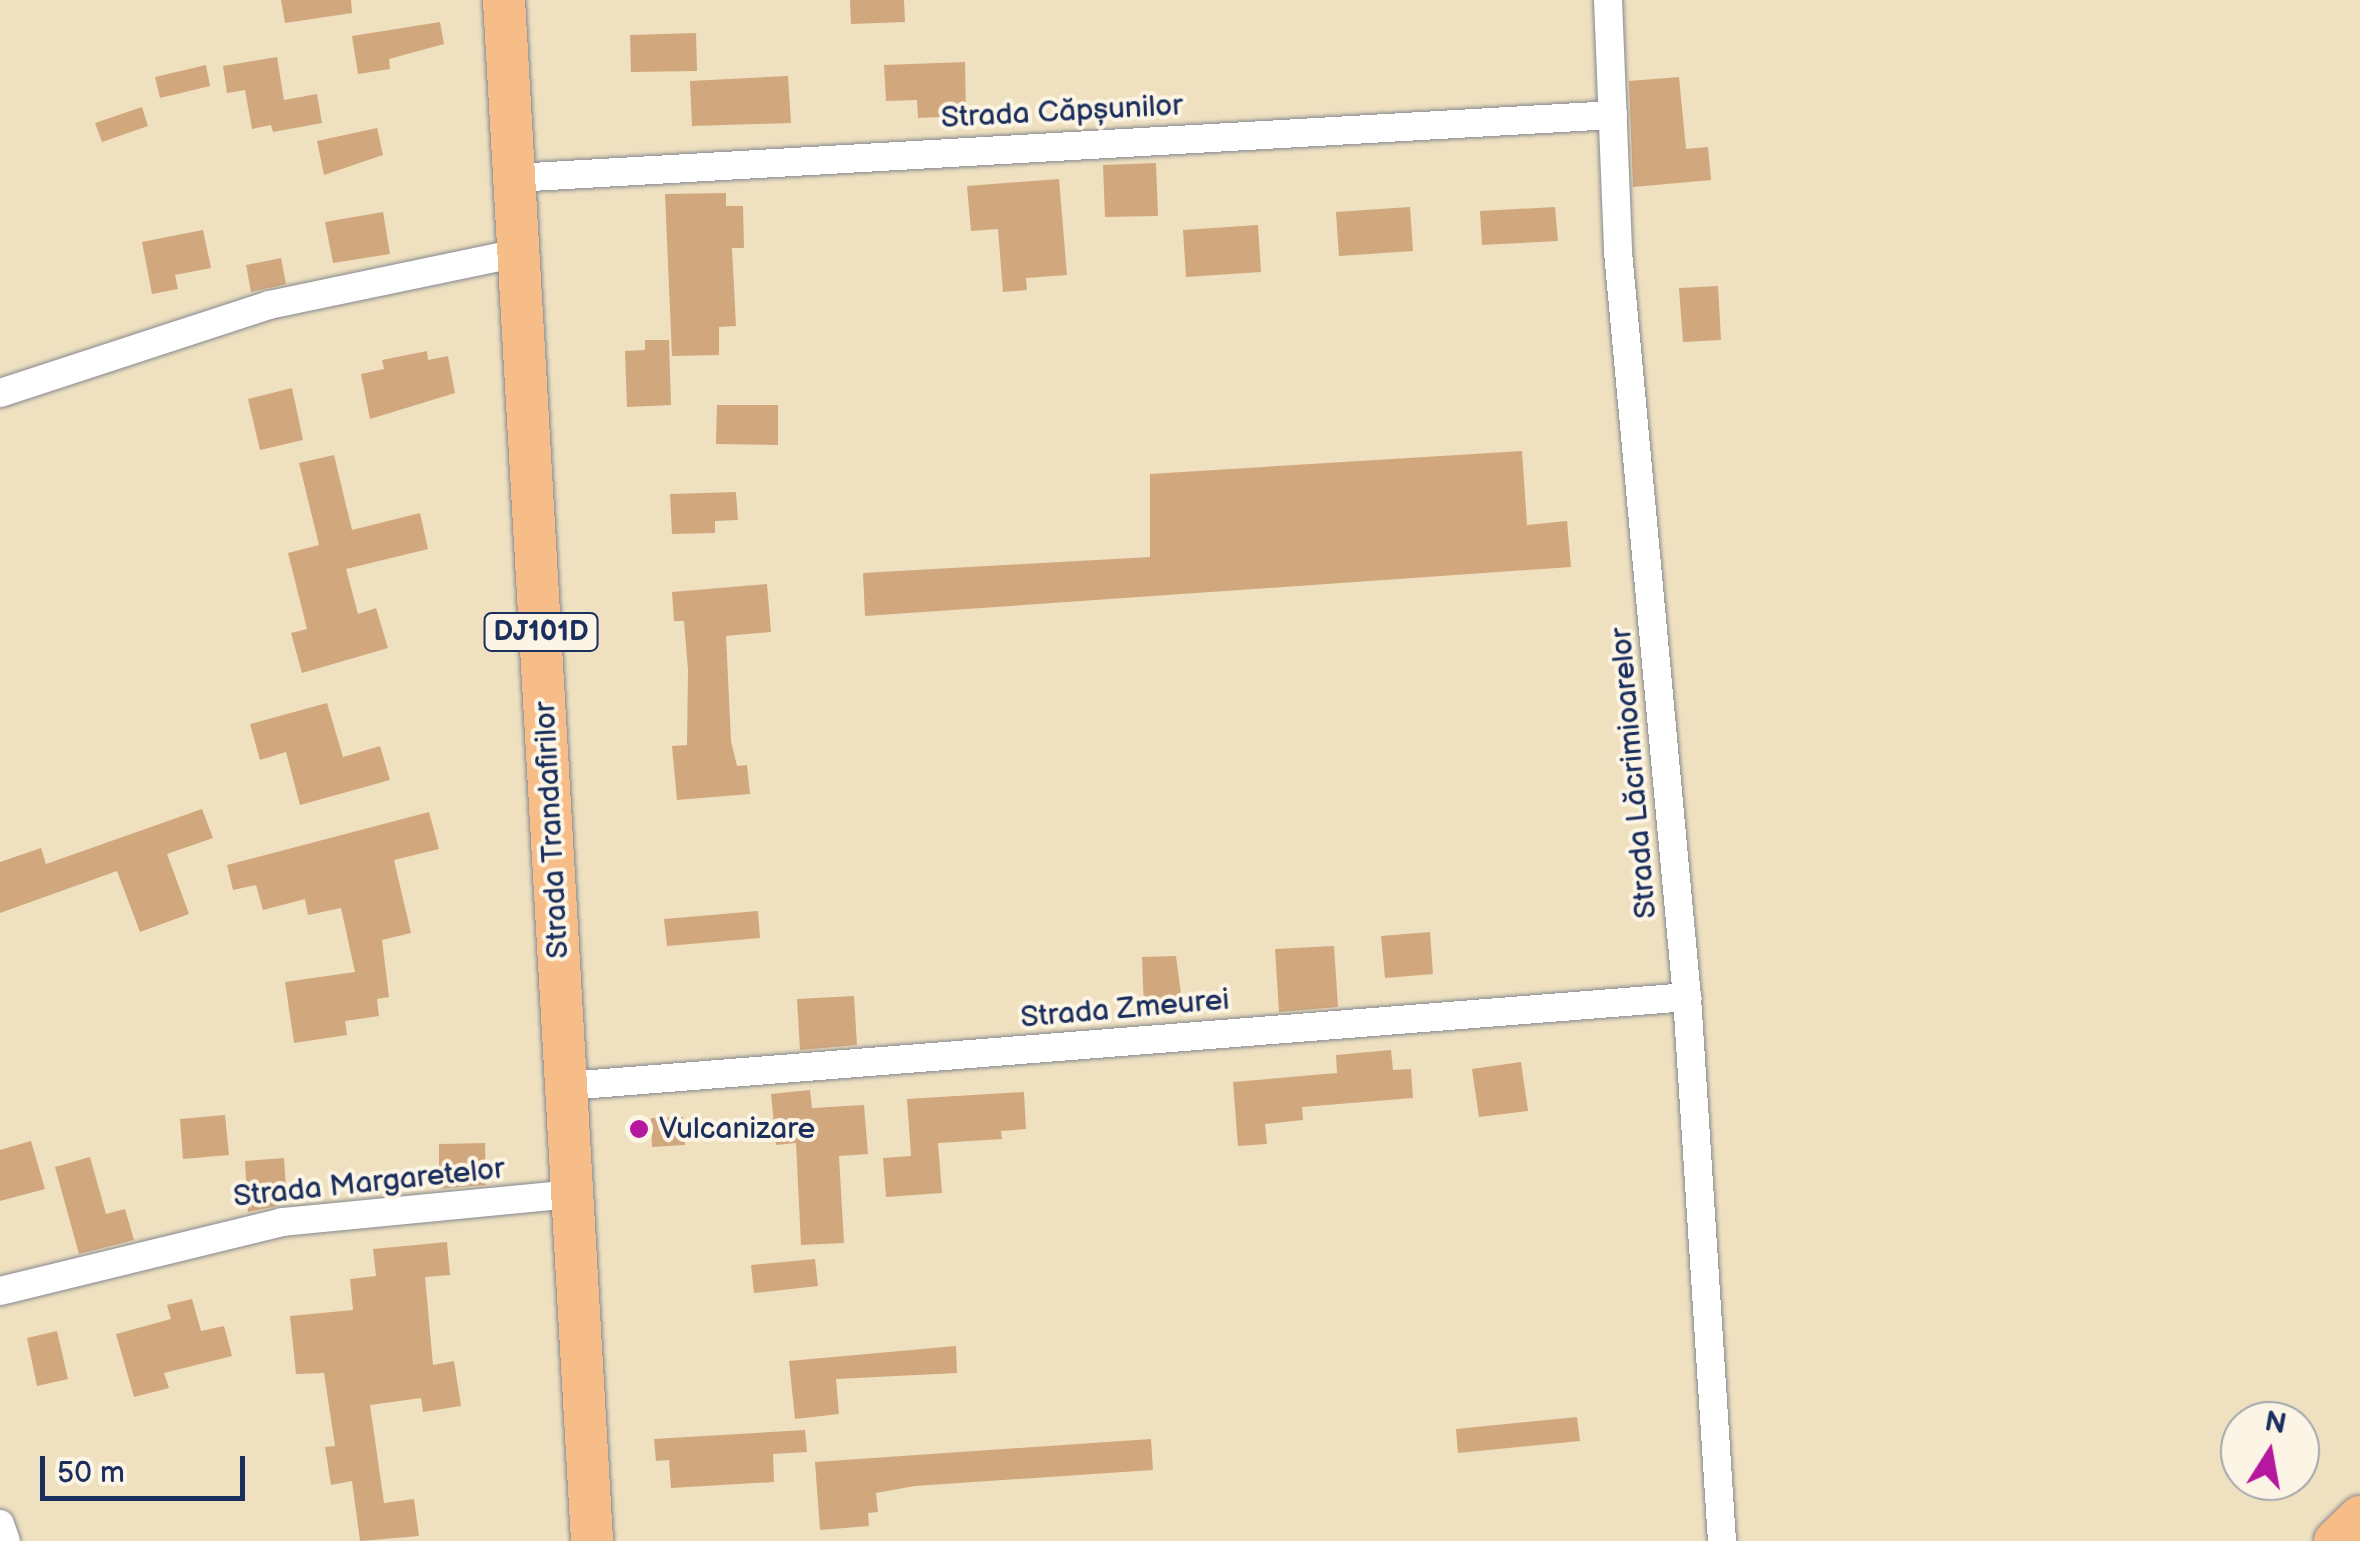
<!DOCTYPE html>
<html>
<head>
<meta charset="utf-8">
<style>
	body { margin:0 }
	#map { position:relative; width:2360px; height:1541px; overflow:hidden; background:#efe1c0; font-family:"Balsamiq Sans",sans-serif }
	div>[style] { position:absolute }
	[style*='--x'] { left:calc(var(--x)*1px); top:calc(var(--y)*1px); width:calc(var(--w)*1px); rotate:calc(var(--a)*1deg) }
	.building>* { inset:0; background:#d1a77e }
	.roads { filter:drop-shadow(0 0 2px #85888f) drop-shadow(0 0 2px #85888f) }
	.minor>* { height:28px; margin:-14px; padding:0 14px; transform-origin:14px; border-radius:14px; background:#fff }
	.primary>* { height:42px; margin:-21px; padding:0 21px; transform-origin:21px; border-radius:21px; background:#f7bd88 }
	.dots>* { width:28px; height:28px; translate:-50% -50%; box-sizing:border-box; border:5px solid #fcf5e5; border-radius:50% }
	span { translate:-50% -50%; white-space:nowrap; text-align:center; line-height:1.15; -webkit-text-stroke:8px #fcf5e5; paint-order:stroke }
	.shield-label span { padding:2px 8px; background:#fcf5e5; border:2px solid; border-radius:8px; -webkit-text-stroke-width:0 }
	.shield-label { font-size:28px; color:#1b2f5e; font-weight:700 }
	.street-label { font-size:30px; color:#1b2f5e }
	.poi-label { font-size:30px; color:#1b2f5e }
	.left { translate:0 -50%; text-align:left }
	.north { position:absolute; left:2220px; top:1401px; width:100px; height:100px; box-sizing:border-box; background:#fcf5e5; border:2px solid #a2a6af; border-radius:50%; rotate:11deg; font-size:28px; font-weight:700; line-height:40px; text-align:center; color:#1b2f5e }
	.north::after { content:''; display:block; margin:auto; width:35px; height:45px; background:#b5179e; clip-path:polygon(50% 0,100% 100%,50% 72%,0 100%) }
	.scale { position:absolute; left:40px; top:1456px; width:205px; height:45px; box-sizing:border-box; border:5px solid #1b2f5e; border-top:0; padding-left:12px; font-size:30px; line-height:35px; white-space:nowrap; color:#1b2f5e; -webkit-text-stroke:8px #fcf5e5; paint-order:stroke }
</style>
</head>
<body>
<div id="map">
	<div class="building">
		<div style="clip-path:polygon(281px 0,351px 0,352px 13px,285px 23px)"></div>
		<div style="clip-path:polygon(850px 0,904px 0,905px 22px,851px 24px)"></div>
		<div style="clip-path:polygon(440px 22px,444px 44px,389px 59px,390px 69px,358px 74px,352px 36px)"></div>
		<div style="clip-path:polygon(696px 33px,697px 71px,631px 72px,630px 35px)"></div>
		<div style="clip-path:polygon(277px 57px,284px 100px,317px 94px,322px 123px,273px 132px,271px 125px,252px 129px,245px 90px,227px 93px,223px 66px)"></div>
		<div style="clip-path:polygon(965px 62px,966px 116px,918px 118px,917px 100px,886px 101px,884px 65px)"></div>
		<div style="clip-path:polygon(206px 65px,210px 86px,160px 98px,155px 77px)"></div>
		<div style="clip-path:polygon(788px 76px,791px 123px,692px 126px,690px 81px)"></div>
		<div style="clip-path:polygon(1679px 77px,1686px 149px,1708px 147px,1711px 180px,1633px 187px,1629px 81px)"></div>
		<div style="clip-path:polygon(142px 107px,148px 126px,102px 142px,95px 123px)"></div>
		<div style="clip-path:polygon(377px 128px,383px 155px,324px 175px,317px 141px)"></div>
		<div style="clip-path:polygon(1156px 163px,1158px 216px,1105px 217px,1103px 165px)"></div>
		<div style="clip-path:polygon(1059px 179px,1067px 275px,1026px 278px,1027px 290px,1003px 292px,998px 229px,971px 231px,967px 186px)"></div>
		<div style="clip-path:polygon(726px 193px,726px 206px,743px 206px,744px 248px,732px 248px,736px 326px,719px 327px,719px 355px,672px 356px,665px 194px)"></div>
		<div style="clip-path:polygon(1410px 207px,1413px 251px,1339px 256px,1336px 212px)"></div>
		<div style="clip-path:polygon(1555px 207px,1558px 241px,1482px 245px,1480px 211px)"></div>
		<div style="clip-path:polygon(383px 212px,390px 254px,333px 263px,325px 222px)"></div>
		<div style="clip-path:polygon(1258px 225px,1261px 272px,1186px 277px,1183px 230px)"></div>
		<div style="clip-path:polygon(203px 230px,211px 268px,175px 275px,178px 289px,152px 294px,142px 242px)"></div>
		<div style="clip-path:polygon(281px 258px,286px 284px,251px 292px,246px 265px)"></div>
		<div style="clip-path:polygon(1718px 286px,1721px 340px,1683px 342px,1679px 288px)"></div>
		<div style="clip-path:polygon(645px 340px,669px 340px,671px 405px,627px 407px,625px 351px,645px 350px)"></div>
		<div style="clip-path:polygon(427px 351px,428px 360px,448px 356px,455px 393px,370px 419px,361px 374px,384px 369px,382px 360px)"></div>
		<div style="clip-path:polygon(292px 388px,303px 440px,260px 450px,248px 399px)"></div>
		<div style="clip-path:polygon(717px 405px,778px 405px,778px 445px,716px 444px)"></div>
		<div style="clip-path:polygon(1522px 451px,1527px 525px,1567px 521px,1571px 567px,865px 616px,863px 573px,1150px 557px,1150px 474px)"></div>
		<div style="clip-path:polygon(334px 455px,352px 530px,420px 513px,428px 549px,346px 569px,358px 614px,376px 608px,388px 648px,302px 673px,291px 633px,307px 629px,288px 553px,319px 545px,299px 463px)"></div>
		<div style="clip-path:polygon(736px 492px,738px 520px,715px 521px,715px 533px,672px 534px,670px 494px)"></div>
		<div style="clip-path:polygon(767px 584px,771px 632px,726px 636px,731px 741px,737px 766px,747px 765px,750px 794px,677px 800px,672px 746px,687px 745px,688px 670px,684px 621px,674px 621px,672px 592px)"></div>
		<div style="clip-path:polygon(327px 703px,343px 757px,380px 746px,390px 780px,300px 805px,286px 752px,260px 760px,250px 724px)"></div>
		<div style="clip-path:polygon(202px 809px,213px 838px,167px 854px,189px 914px,140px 932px,117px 871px,0 913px,0 862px,41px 848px,46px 864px)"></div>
		<div style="clip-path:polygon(429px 812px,439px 849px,394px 860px,411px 933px,382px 940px,389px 997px,377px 999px,379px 1016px,345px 1021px,347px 1035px,294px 1043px,285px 982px,355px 972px,341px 908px,308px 915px,305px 899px,263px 910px,256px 885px,233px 890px,227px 865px)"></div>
		<div style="clip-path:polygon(758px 911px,760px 938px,667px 946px,664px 919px)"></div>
		<div style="clip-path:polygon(1430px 932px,1433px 974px,1385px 978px,1381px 936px)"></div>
		<div style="clip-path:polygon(1334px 946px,1338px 1007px,1279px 1012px,1275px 949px)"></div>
		<div style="clip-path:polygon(1176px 956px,1183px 1009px,1144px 1010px,1142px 957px)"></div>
		<div style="clip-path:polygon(854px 996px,857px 1045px,800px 1050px,797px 999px)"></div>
		<div style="clip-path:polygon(1391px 1050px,1393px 1070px,1411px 1069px,1413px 1098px,1302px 1107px,1303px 1120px,1265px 1124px,1267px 1144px,1238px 1146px,1233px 1082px,1337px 1073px,1336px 1055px)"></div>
		<div style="clip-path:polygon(1521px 1062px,1528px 1111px,1479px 1117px,1472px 1069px)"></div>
		<div style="clip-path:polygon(810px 1090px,812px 1108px,864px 1105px,868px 1154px,839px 1156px,844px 1243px,801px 1245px,796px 1143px,776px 1145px,771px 1094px)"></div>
		<div style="clip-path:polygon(1024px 1092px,1026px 1129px,1001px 1131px,1002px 1139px,938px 1143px,942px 1193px,886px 1197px,883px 1158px,911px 1156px,907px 1099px)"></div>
		<div style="clip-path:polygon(225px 1115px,229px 1155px,183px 1159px,180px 1119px)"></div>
		<div style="clip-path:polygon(683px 1117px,685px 1145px,652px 1147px,651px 1118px)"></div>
		<div style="clip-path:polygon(31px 1141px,45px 1189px,0 1201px,0 1150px)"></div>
		<div style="clip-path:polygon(485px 1143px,486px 1185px,439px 1189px,439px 1144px)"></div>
		<div style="clip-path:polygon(90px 1157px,106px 1214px,125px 1209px,134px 1240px,79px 1254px,55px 1167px)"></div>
		<div style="clip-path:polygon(284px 1158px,287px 1204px,248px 1212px,245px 1161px)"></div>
		<div style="clip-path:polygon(447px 1242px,450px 1275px,425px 1277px,433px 1365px,454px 1361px,461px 1406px,423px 1412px,421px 1398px,370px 1405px,384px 1503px,414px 1499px,419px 1536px,360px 1541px,352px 1481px,331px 1485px,325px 1447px,335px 1446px,324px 1373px,296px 1374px,290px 1316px,353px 1310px,350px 1279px,376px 1276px,373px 1249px)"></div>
		<div style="clip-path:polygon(815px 1259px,818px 1286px,754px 1293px,751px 1265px)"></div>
		<div style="clip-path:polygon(192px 1299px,201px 1331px,224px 1326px,232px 1356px,164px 1373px,169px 1388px,134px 1397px,116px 1334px,171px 1319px,167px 1305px)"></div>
		<div style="clip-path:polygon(57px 1331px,68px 1379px,37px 1386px,27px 1338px)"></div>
		<div style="clip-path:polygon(956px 1346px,957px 1373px,836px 1379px,839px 1414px,795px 1419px,789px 1361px)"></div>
		<div style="clip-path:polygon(1577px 1417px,1580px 1441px,1458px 1453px,1456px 1429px)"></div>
		<div style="clip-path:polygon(805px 1430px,807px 1452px,773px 1454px,774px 1482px,671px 1488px,669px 1460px,656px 1461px,654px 1439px)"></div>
		<div style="clip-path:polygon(1151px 1439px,1153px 1470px,915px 1486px,876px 1493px,878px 1512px,868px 1513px,869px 1526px,820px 1530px,815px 1462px)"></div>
	</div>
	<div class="roads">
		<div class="minor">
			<div style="--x:1608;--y:0;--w:252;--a:87.7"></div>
			<div style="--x:1618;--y:252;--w:748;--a:84.71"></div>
			<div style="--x:1687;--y:997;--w:545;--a:86.32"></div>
			<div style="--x:514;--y:178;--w:1101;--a:-3.28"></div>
			<div style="--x:0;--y:393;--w:283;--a:-18.1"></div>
			<div style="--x:269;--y:305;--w:254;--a:-11.8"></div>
			<div style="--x:567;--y:1086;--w:1124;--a:-4.54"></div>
			<div style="--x:0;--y:1291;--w:290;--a:-13.7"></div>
			<div style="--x:282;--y:1222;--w:292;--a:-5.5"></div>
			<div style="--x:0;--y:1524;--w:18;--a:71"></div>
		</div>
		<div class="primary">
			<div style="--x:504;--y:0;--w:1544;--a:86.73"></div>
			<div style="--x:2335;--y:1541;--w:35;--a:-44"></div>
		</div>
	</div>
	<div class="dots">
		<div style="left:639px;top:1129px;background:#b5179e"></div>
	</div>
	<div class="shield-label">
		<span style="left:541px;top:632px">DJ101D</span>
	</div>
	<div class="street-label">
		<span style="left:1062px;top:112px;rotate:-3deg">Strada Căpșunilor</span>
		<span style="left:1634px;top:773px;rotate:-95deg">Strada Lăcrimioarelor</span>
		<span style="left:552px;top:830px;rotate:-93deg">Strada Trandafirilor</span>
		<span style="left:1125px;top:1009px;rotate:-5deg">Strada Zmeurei</span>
		<span style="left:369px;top:1183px;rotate:-6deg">Strada Margaretelor</span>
	</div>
	<div class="poi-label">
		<span class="left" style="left:659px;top:1129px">Vulcanizare</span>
	</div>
	<div class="north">N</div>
	<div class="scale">50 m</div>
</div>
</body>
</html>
